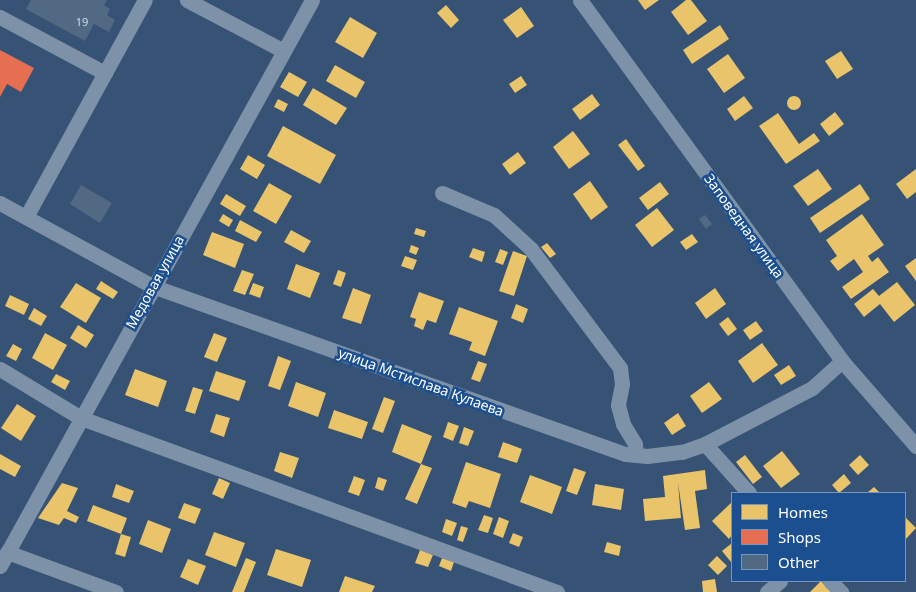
<!DOCTYPE html>
<html>
<head>
<meta charset="utf-8">
<style>
	body { margin:0 }
	#map { position:relative; width:916px; height:592px; overflow:hidden; background:#365274; font-family:"Noto Sans",sans-serif }
	div>[style] { position:absolute }
	[style*='--x'] { left:calc(var(--x)*1px); top:calc(var(--y)*1px); width:calc(var(--w)*1px); rotate:calc(var(--a)*1deg) }
	.homes>* { inset:0; background:#e9c46a }
	.round { border-radius:50% }
	.shops>* { inset:0; background:#e76f51 }
	.building>* { inset:0; background:#526984 }
	.minor>* { height:15px; margin:-7.5px; padding:0 7.5px; transform-origin:7.5px; border-radius:7.5px; background:#7d92a8 }
	span { translate:-50% -50%; white-space:nowrap; text-align:center; line-height:1.15; -webkit-text-stroke:5px #1b4f8f; paint-order:stroke }
	.number-label { font-size:11px; color:#d4dae0 }
	.number-label span { -webkit-text-stroke-width:0 }
	.street-label { font-size:14px; color:#fff }
	.legend { position:absolute; left:731px; top:492px; width:175px; height:90px; box-sizing:border-box; background:#1b4f8f; border:1px solid #7695bc; margin:0; padding:6px 9px; list-style:none; font-size:15px; color:#fff }
	.legend li { display:flex; align-items:center; gap:10px; height:25px }
	.legend b { width:25px; border:1px solid #7695bc }
</style>
</head>
<body>
<div id="map">
	<div class="homes">
		<div style="clip-path:polygon(638px 0,659px 0,645px 10px)"></div>
		<div style="clip-path:polygon(686px 0,691px 0,707px 21px,688px 35px,671px 12px)"></div>
		<div style="clip-path:polygon(446px 5px,459px 20px,451px 28px,437px 13px)"></div>
		<div style="clip-path:polygon(521px 7px,534px 26px,517px 38px,503px 20px)"></div>
		<div style="clip-path:polygon(350px 17px,377px 33px,363px 58px,335px 42px)"></div>
		<div style="clip-path:polygon(720px 25px,729px 39px,692px 64px,683px 50px)"></div>
		<div style="clip-path:polygon(841px 51px,853px 69px,837px 79px,825px 61px)"></div>
		<div style="clip-path:polygon(728px 54px,745px 78px,724px 93px,707px 69px)"></div>
		<div style="clip-path:polygon(335px 65px,365px 82px,356px 98px,326px 81px)"></div>
		<div style="clip-path:polygon(289px 72px,307px 82px,298px 97px,280px 87px)"></div>
		<div style="clip-path:polygon(521px 76px,527px 85px,515px 93px,509px 84px)"></div>
		<div style="clip-path:polygon(313px 88px,347px 108px,336px 125px,303px 105px)"></div>
		<div style="clip-path:polygon(592px 94px,600px 105px,580px 120px,572px 109px)"></div>
		<div class="round" style="left:787px;top:96px;width:14px;height:14px"></div>
		<div style="clip-path:polygon(744px 96px,753px 108px,735px 121px,727px 109px)"></div>
		<div style="clip-path:polygon(278px 99px,288px 104px,284px 112px,274px 107px)"></div>
		<div style="clip-path:polygon(835px 112px,844px 124px,829px 136px,820px 124px)"></div>
		<div style="clip-path:polygon(778px 113px,799px 144px,814px 133px,820px 141px,786px 164px,759px 126px)"></div>
		<div style="clip-path:polygon(283px 126px,336px 155px,320px 184px,267px 156px)"></div>
		<div style="clip-path:polygon(573px 131px,590px 154px,569px 169px,553px 147px)"></div>
		<div style="clip-path:polygon(626px 139px,645px 166px,638px 171px,618px 145px)"></div>
		<div style="clip-path:polygon(518px 152px,526px 163px,510px 175px,502px 164px)"></div>
		<div style="clip-path:polygon(248px 155px,265px 165px,257px 179px,240px 169px)"></div>
		<div style="clip-path:polygon(818px 169px,832px 189px,808px 206px,793px 186px)"></div>
		<div style="clip-path:polygon(916px 169px,916px 192px,907px 199px,896px 184px)"></div>
		<div style="clip-path:polygon(590px 181px,608px 207px,591px 220px,573px 194px)"></div>
		<div style="clip-path:polygon(660px 182px,669px 194px,648px 210px,639px 198px)"></div>
		<div style="clip-path:polygon(269px 183px,292px 196px,276px 224px,253px 211px)"></div>
		<div style="clip-path:polygon(860px 184px,870px 199px,820px 233px,810px 218px)"></div>
		<div style="clip-path:polygon(226px 194px,246px 206px,240px 216px,220px 204px)"></div>
		<div style="clip-path:polygon(657px 208px,674px 230px,652px 247px,635px 225px)"></div>
		<div style="clip-path:polygon(223px 214px,233px 220px,229px 227px,219px 221px)"></div>
		<div style="clip-path:polygon(862px 214px,884px 245px,868px 256px,872px 262px,878px 257px,889px 272px,851px 299px,842px 287px,863px 272px,854px 259px,838px 271px,830px 261px,837px 256px,826px 240px)"></div>
		<div style="clip-path:polygon(240px 220px,262px 232px,256px 242px,235px 231px)"></div>
		<div style="clip-path:polygon(416px 228px,426px 231px,424px 237px,414px 234px)"></div>
		<div style="clip-path:polygon(291px 230px,311px 241px,304px 253px,284px 242px)"></div>
		<div style="clip-path:polygon(212px 232px,244px 244px,235px 268px,203px 255px)"></div>
		<div style="clip-path:polygon(692px 234px,698px 242px,686px 250px,680px 242px)"></div>
		<div style="clip-path:polygon(547px 243px,556px 254px,550px 258px,541px 247px)"></div>
		<div style="clip-path:polygon(411px 245px,419px 248px,416px 255px,409px 252px)"></div>
		<div style="clip-path:polygon(473px 248px,485px 252px,482px 262px,469px 257px)"></div>
		<div style="clip-path:polygon(500px 249px,508px 252px,503px 265px,495px 262px)"></div>
		<div style="clip-path:polygon(513px 251px,527px 256px,514px 296px,499px 291px)"></div>
		<div style="clip-path:polygon(405px 256px,417px 260px,413px 270px,401px 266px)"></div>
		<div style="clip-path:polygon(916px 258px,916px 281px,905px 266px)"></div>
		<div style="clip-path:polygon(296px 264px,320px 273px,310px 298px,287px 289px)"></div>
		<div style="clip-path:polygon(242px 270px,254px 274px,245px 295px,233px 291px)"></div>
		<div style="clip-path:polygon(338px 270px,346px 273px,341px 287px,333px 284px)"></div>
		<div style="clip-path:polygon(101px 281px,118px 292px,113px 299px,96px 289px)"></div>
		<div style="clip-path:polygon(897px 282px,915px 305px,894px 322px,880px 304px,864px 317px,854px 304px,873px 289px,879px 296px)"></div>
		<div style="clip-path:polygon(76px 283px,101px 298px,86px 323px,60px 307px)"></div>
		<div style="clip-path:polygon(253px 283px,264px 287px,260px 298px,249px 294px)"></div>
		<div style="clip-path:polygon(353px 288px,371px 295px,361px 324px,342px 318px)"></div>
		<div style="clip-path:polygon(715px 288px,726px 304px,706px 319px,695px 303px)"></div>
		<div style="clip-path:polygon(419px 292px,444px 301px,436px 323px,427px 320px,423px 330px,414px 326px,416px 319px,410px 317px)"></div>
		<div style="clip-path:polygon(10px 295px,29px 304px,24px 315px,5px 306px)"></div>
		<div style="clip-path:polygon(516px 304px,528px 309px,523px 323px,511px 318px)"></div>
		<div style="clip-path:polygon(459px 307px,498px 321px,485px 356px,469px 350px,472px 342px,449px 334px)"></div>
		<div style="clip-path:polygon(34px 308px,47px 316px,41px 326px,28px 319px)"></div>
		<div style="clip-path:polygon(728px 317px,737px 329px,728px 336px,719px 324px)"></div>
		<div style="clip-path:polygon(756px 321px,763px 331px,750px 340px,743px 330px)"></div>
		<div style="clip-path:polygon(78px 325px,94px 335px,86px 348px,70px 338px)"></div>
		<div style="clip-path:polygon(45px 333px,67px 345px,53px 370px,32px 358px)"></div>
		<div style="clip-path:polygon(214px 333px,227px 338px,217px 362px,204px 357px)"></div>
		<div style="clip-path:polygon(762px 343px,778px 365px,753px 383px,738px 361px)"></div>
		<div style="clip-path:polygon(13px 344px,22px 349px,16px 361px,6px 356px)"></div>
		<div style="clip-path:polygon(278px 356px,291px 361px,280px 390px,268px 386px)"></div>
		<div style="clip-path:polygon(478px 361px,487px 364px,480px 382px,471px 379px)"></div>
		<div style="clip-path:polygon(789px 365px,796px 376px,781px 385px,774px 375px)"></div>
		<div style="clip-path:polygon(135px 369px,167px 381px,158px 407px,125px 395px)"></div>
		<div style="clip-path:polygon(216px 371px,246px 381px,239px 401px,209px 391px)"></div>
		<div style="clip-path:polygon(56px 374px,70px 381px,65px 390px,51px 382px)"></div>
		<div style="clip-path:polygon(296px 382px,326px 393px,318px 417px,288px 406px)"></div>
		<div style="clip-path:polygon(709px 382px,722px 399px,702px 413px,690px 396px)"></div>
		<div style="clip-path:polygon(193px 387px,203px 390px,195px 414px,185px 411px)"></div>
		<div style="clip-path:polygon(384px 397px,395px 401px,383px 433px,372px 429px)"></div>
		<div style="clip-path:polygon(17px 404px,36px 416px,21px 441px,1px 428px)"></div>
		<div style="clip-path:polygon(334px 410px,368px 422px,362px 439px,328px 428px)"></div>
		<div style="clip-path:polygon(678px 413px,686px 426px,672px 435px,664px 423px)"></div>
		<div style="clip-path:polygon(216px 414px,230px 418px,224px 437px,210px 432px)"></div>
		<div style="clip-path:polygon(448px 422px,459px 426px,453px 441px,443px 437px)"></div>
		<div style="clip-path:polygon(402px 424px,432px 436px,421px 464px,392px 452px)"></div>
		<div style="clip-path:polygon(464px 427px,474px 431px,468px 446px,459px 443px)"></div>
		<div style="clip-path:polygon(503px 442px,522px 449px,517px 463px,498px 457px)"></div>
		<div style="clip-path:polygon(782px 451px,800px 474px,781px 488px,763px 466px)"></div>
		<div style="clip-path:polygon(280px 452px,299px 458px,292px 478px,274px 471px)"></div>
		<div style="clip-path:polygon(0 454px,21px 466px,15px 477px,0 469px)"></div>
		<div style="clip-path:polygon(745px 455px,762px 477px,753px 484px,736px 462px)"></div>
		<div style="clip-path:polygon(860px 455px,869px 465px,858px 475px,849px 465px)"></div>
		<div style="clip-path:polygon(466px 462px,501px 474px,490px 508px,469px 501px,466px 508px,452px 503px)"></div>
		<div style="clip-path:polygon(421px 464px,432px 468px,417px 504px,405px 499px)"></div>
		<div style="clip-path:polygon(574px 468px,586px 472px,577px 495px,566px 491px)"></div>
		<div style="clip-path:polygon(705px 470px,707px 489px,695px 491px,700px 528px,685px 530px,678px 483px,681px 518px,645px 521px,643px 499px,665px 497px,663px 476px)"></div>
		<div style="clip-path:polygon(844px 474px,851px 483px,839px 493px,832px 485px)"></div>
		<div style="clip-path:polygon(530px 475px,562px 487px,552px 514px,520px 502px)"></div>
		<div style="clip-path:polygon(354px 476px,365px 480px,359px 496px,348px 492px)"></div>
		<div style="clip-path:polygon(378px 477px,387px 480px,383px 491px,375px 488px)"></div>
		<div style="clip-path:polygon(219px 478px,230px 483px,223px 499px,212px 494px)"></div>
		<div style="clip-path:polygon(62px 483px,78px 488px,67px 511px,79px 517px,76px 523px,64px 518px,59px 525px,38px 518px)"></div>
		<div style="clip-path:polygon(116px 484px,134px 491px,129px 503px,112px 497px)"></div>
		<div style="clip-path:polygon(595px 484px,624px 489px,621px 510px,592px 505px)"></div>
		<div style="clip-path:polygon(874px 487px,880px 493px,867px 493px)"></div>
		<div style="clip-path:polygon(732px 502px,732px 535px,729px 539px,712px 521px)"></div>
		<div style="clip-path:polygon(184px 503px,201px 509px,195px 524px,178px 518px)"></div>
		<div style="clip-path:polygon(93px 505px,127px 518px,121px 534px,87px 521px)"></div>
		<div style="clip-path:polygon(484px 515px,493px 518px,488px 533px,478px 530px)"></div>
		<div style="clip-path:polygon(499px 517px,509px 521px,503px 538px,493px 534px)"></div>
		<div style="clip-path:polygon(905px 517px,916px 528px,905px 540px)"></div>
		<div style="clip-path:polygon(446px 519px,457px 523px,452px 536px,442px 532px)"></div>
		<div style="clip-path:polygon(148px 520px,171px 529px,162px 553px,139px 544px)"></div>
		<div style="clip-path:polygon(461px 526px,468px 528px,463px 542px,457px 540px)"></div>
		<div style="clip-path:polygon(214px 532px,245px 543px,236px 567px,205px 555px)"></div>
		<div style="clip-path:polygon(513px 533px,523px 537px,519px 547px,509px 543px)"></div>
		<div style="clip-path:polygon(121px 534px,131px 537px,125px 557px,115px 554px)"></div>
		<div style="clip-path:polygon(607px 542px,621px 546px,619px 556px,604px 552px)"></div>
		<div style="clip-path:polygon(732px 543px,732px 561px,731px 562px,722px 551px)"></div>
		<div style="clip-path:polygon(276px 549px,311px 560px,302px 587px,267px 575px)"></div>
		<div style="clip-path:polygon(420px 550px,433px 555px,428px 567px,415px 563px)"></div>
		<div style="clip-path:polygon(717px 556px,727px 566px,718px 575px,708px 565px)"></div>
		<div style="clip-path:polygon(246px 558px,256px 562px,244px 592px,232px 592px)"></div>
		<div style="clip-path:polygon(442px 558px,454px 562px,451px 571px,439px 566px)"></div>
		<div style="clip-path:polygon(188px 559px,206px 566px,198px 585px,180px 577px)"></div>
		<div style="clip-path:polygon(345px 576px,375px 586px,372px 592px,339px 592px)"></div>
		<div style="clip-path:polygon(715px 579px,717px 592px,703px 592px,702px 581px)"></div>
		<div style="clip-path:polygon(821px 581px,831px 592px,810px 592px)"></div>
	</div>
	<div class="shops">
		<div style="clip-path:polygon(0 50px,34px 68px,21px 92px,7px 84px,0 97px)"></div>
	</div>
	<div class="building">
		<div style="clip-path:polygon(31px 0,107px 0,104px 5px,110px 9px,107px 15px,115px 20px,109px 32px,94px 24px,85px 41px,26px 9px)"></div>
		<div style="clip-path:polygon(81px 185px,112px 203px,100px 223px,70px 204px)"></div>
		<div style="clip-path:polygon(705px 215px,712px 224px,706px 229px,699px 219px)"></div>
	</div>
	<div class="minor">
		<div style="--x:187;--y:0;--w:107;--a:27.8"></div>
		<div style="--x:580;--y:0;--w:446;--a:54"></div>
		<div style="--x:842;--y:361;--w:113;--a:49"></div>
		<div style="--x:0;--y:17;--w:119;--a:28.1"></div>
		<div style="--x:442;--y:193;--w:56;--a:22.9"></div>
		<div style="--x:494;--y:215;--w:50;--a:42.6"></div>
		<div style="--x:531;--y:249;--w:149;--a:53.2"></div>
		<div style="--x:620;--y:368;--w:16;--a:83"></div>
		<div style="--x:622;--y:384;--w:21;--a:101"></div>
		<div style="--x:618;--y:405;--w:20;--a:75"></div>
		<div style="--x:623;--y:424;--w:23;--a:59"></div>
		<div style="--x:635;--y:444;--w:11;--a:85"></div>
		<div style="--x:0;--y:203;--w:173;--a:28.6"></div>
		<div style="--x:152;--y:286;--w:502;--a:19.55"></div>
		<div style="--x:625;--y:454;--w:22;--a:5"></div>
		<div style="--x:647;--y:456;--w:35;--a:-7"></div>
		<div style="--x:682;--y:452;--w:24;--a:-19"></div>
		<div style="--x:705;--y:444;--w:121;--a:-27.6"></div>
		<div style="--x:812;--y:388;--w:40;--a:-42"></div>
		<div style="--x:26;--y:217;--w:247;--a:-61.3"></div>
		<div style="--x:0;--y:369;--w:95;--a:31.2"></div>
		<div style="--x:81;--y:418;--w:507;--a:20.08"></div>
		<div style="--x:705;--y:444;--w:66;--a:48.1"></div>
		<div style="--x:7;--y:552;--w:116;--a:20.2"></div>
		<div style="--x:0;--y:566;--w:646;--a:-61.13"></div>
		<div style="--x:830;--y:581;--w:16;--a:45"></div>
		<div style="--x:767;--y:592;--w:17;--a:-40"></div>
	</div>
	<div class="number-label">
		<span style="left:82px;top:22px">19</span>
	</div>
	<div class="street-label">
		<span style="left:744px;top:226px;rotate:54deg">Заповедная улица</span>
		<span style="left:155px;top:282px;rotate:-61deg">Медовая улица</span>
		<span style="left:421px;top:382px;rotate:20deg">улица Мстислава Кулаева</span>
	</div>
	<ul class="legend">
	<li><b style="height:14px;background:#e9c46a"></b>Homes</li>
	<li><b style="height:14px;background:#e76f51"></b>Shops</li>
	<li><b style="height:14px;background:#526984"></b>Other</li>
	</ul>
</div>
</body>
</html>
